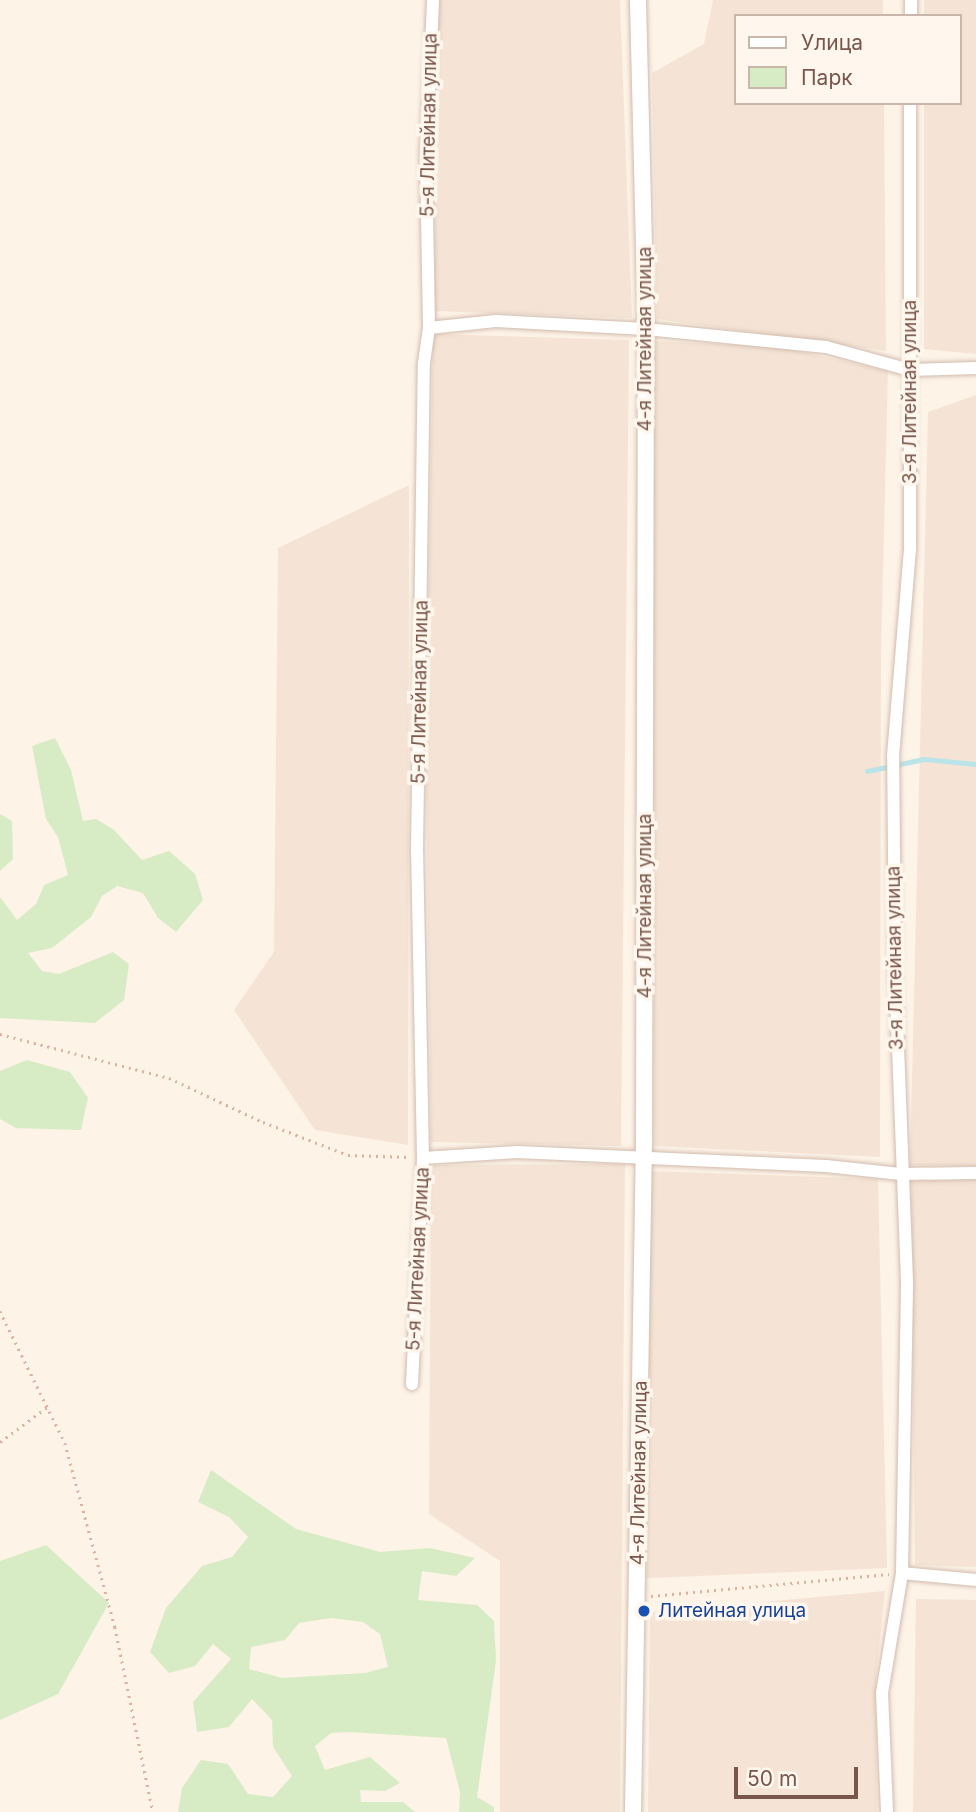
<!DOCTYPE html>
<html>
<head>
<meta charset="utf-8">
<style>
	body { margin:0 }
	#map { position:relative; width:976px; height:1812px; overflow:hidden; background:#fdf3e7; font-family:Inter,sans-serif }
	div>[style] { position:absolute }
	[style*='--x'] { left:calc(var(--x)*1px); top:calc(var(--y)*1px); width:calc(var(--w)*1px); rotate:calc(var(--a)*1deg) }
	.residential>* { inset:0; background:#f5e4d5 }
	.green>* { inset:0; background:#d7ecc4 }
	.stream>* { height:5px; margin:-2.5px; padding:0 2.5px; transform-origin:2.5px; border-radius:2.5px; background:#bae4e8 }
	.path>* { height:2.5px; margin-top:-1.25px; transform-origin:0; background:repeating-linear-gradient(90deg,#d9b2a0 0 2px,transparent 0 7px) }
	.roads { filter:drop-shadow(0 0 2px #d2bcae) drop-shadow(0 0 2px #d2bcae) }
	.minor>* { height:12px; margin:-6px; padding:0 6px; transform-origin:6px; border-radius:6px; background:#fff }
	.tertiary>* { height:16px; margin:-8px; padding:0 8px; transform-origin:8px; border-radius:8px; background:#fff }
	.dots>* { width:19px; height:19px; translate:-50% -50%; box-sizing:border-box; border:4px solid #fff7ee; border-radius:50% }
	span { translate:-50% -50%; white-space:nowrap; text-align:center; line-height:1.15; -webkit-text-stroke:7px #fff7ee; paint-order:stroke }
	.street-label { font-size:19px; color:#78574a }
	.transit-label { font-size:19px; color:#164399 }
	.left { translate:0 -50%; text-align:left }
	.legend { position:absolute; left:734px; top:14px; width:228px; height:91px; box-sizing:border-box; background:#fff7ee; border:2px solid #c9b7ac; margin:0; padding:9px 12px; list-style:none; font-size:21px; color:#78574a }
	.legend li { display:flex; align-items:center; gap:14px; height:35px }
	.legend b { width:35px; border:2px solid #c9b7ac }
	.scale { position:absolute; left:734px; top:1767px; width:124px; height:32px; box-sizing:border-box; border:4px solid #78574a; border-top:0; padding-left:9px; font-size:21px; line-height:24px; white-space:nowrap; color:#78574a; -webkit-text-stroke:5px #fff7ee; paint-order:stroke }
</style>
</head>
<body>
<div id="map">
	<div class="residential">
		<div style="clip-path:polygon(439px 0,620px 0,632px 318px,434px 311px)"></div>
		<div style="clip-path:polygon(713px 0,883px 0,883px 16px,736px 16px,736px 103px,884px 103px,886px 351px,657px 319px,652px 73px,704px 44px)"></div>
		<div style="clip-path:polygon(924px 0,976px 0,976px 354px,924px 349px,924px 103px,960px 103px,960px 16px,924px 16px)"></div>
		<div style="clip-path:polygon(433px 334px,629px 340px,621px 1146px,431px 1142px,426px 769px)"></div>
		<div style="clip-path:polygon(654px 341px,779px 347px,888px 371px,881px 651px,880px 1157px,654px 1146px)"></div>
		<div style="clip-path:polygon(976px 395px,976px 1166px,910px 1165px,928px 412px)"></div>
		<div style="clip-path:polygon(409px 485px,408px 1145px,315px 1130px,234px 1010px,274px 952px,278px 548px)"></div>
		<div style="clip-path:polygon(625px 1164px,620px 1812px,500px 1812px,500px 1561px,429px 1514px,431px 1165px)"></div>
		<div style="clip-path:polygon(651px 1171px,878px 1179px,887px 1568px,647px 1578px)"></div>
		<div style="clip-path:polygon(976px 1178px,976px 1567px,915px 1565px,911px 1181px)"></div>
		<div style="clip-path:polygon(885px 1591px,876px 1677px,877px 1812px,648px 1812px,650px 1612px)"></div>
		<div style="clip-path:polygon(916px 1599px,976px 1600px,976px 1812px,913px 1812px)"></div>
	</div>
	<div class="green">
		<div style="clip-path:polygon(55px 738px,71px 770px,83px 821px,96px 819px,114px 830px,142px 860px,169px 851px,195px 874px,203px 900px,176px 932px,158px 918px,143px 893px,117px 886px,102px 896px,91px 917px,52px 948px,28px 953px,42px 971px,59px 974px,113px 952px,129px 964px,124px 1000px,95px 1023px,0 1018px,0 897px,17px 920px,36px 904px,44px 885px,68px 875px,58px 837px,46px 819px,32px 746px)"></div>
		<div style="clip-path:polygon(0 814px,12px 821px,13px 859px,0 871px)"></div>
		<div style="clip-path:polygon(27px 1060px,70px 1072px,88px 1098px,81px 1130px,16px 1128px,0 1119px,0 1071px)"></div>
		<div style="clip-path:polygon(evenodd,211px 1470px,296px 1529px,380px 1552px,430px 1548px,475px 1558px,456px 1576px,422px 1571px,418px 1600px,477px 1605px,494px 1621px,496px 1661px,477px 1797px,494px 1807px,494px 1812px,459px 1812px,460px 1792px,446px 1738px,349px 1732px,331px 1733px,315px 1746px,325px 1770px,370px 1757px,400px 1783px,385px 1791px,360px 1790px,361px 1802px,403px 1802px,415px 1812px,178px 1812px,182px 1788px,201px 1760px,228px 1764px,248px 1794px,273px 1797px,292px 1776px,273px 1747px,272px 1720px,252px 1699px,229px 1727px,197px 1732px,193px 1702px,231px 1659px,213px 1644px,195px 1666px,169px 1673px,150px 1652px,166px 1608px,202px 1566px,232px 1557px,248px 1537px,229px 1517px,198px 1502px,211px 1470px,331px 1618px,363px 1622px,380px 1634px,388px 1667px,365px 1673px,282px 1678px,249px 1669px,251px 1647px,285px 1640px,299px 1623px,331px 1618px)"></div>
		<div style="clip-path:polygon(46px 1545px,109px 1603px,58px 1694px,0 1720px,0 1561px)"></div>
	</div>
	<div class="stream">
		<div style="--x:867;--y:771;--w:58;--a:-11.9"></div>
		<div style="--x:924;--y:759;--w:52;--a:5.5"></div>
	</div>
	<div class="path">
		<div style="--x:0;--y:1034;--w:175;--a:14.6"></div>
		<div style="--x:169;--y:1078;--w:104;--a:25.1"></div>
		<div style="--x:263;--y:1122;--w:91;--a:21.2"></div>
		<div style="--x:348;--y:1155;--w:61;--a:1.9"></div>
		<div style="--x:0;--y:1311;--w:147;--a:63.8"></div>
		<div style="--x:65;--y:1443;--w:191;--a:74.8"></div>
		<div style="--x:115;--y:1627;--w:189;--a:78.4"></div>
		<div style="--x:0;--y:1442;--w:59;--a:-36.7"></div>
		<div style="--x:651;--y:1596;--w:239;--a:-5.3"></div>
	</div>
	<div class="roads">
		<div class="minor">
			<div style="--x:911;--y:16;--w:16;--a:-90"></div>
			<div style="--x:429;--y:328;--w:67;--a:-6"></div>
			<div style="--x:496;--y:321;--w:150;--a:3.1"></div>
			<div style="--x:646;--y:329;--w:181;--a:5.7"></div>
			<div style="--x:826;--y:347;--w:87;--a:15.3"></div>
			<div style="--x:910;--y:370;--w:66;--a:-1.7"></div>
			<div style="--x:423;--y:1158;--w:94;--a:-3.7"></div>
			<div style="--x:517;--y:1152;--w:309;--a:2.6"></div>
			<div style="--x:826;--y:1166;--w:75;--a:6.1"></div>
			<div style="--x:901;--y:1174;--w:75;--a:-0.8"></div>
			<div style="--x:412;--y:1384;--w:226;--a:-87.2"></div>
			<div style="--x:423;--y:1158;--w:306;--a:-91.1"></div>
			<div style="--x:417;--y:852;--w:489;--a:-89.2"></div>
			<div style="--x:424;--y:363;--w:35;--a:-82"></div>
			<div style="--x:429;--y:328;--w:172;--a:-91"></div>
			<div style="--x:426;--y:156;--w:156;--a:-87.4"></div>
			<div style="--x:902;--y:1573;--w:74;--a:5.4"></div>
			<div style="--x:887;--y:1812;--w:119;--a:-92.4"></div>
			<div style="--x:882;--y:1693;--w:122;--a:-80.5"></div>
			<div style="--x:902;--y:1573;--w:292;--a:-89"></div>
			<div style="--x:907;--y:1281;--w:312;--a:-92.2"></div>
			<div style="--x:895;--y:969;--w:213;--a:-90.5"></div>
			<div style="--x:893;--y:756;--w:209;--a:-85.3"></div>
			<div style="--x:910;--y:548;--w:445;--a:-90"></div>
		</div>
		<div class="tertiary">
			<div style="--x:633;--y:1812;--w:673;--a:-89.06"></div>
			<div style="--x:644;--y:1139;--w:810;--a:-89.86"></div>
			<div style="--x:646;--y:329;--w:329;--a:-91.4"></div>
		</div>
	</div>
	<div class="dots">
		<div style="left:644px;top:1611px;background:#1a4fb4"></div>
	</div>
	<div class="street-label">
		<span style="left:429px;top:125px;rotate:-89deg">5-я Литейная улица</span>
		<span style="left:645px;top:339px;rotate:-90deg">4-я Литейная улица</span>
		<span style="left:910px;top:392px;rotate:-90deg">3-я Литейная улица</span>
		<span style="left:420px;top:692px;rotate:-89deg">5-я Литейная улица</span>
		<span style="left:645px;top:906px;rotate:-90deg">4-я Литейная улица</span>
		<span style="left:895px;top:958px;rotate:-91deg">3-я Литейная улица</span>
		<span style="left:418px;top:1259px;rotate:-87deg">5-я Литейная улица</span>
		<span style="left:639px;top:1473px;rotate:-89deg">4-я Литейная улица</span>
	</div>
	<div class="transit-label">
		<span class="left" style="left:658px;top:1611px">Литейная улица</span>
	</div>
	<ul class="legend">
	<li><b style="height:9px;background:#fff"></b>Улица</li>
	<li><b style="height:19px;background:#d7ecc4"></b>Парк</li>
	</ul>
	<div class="scale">50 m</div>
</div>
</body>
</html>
